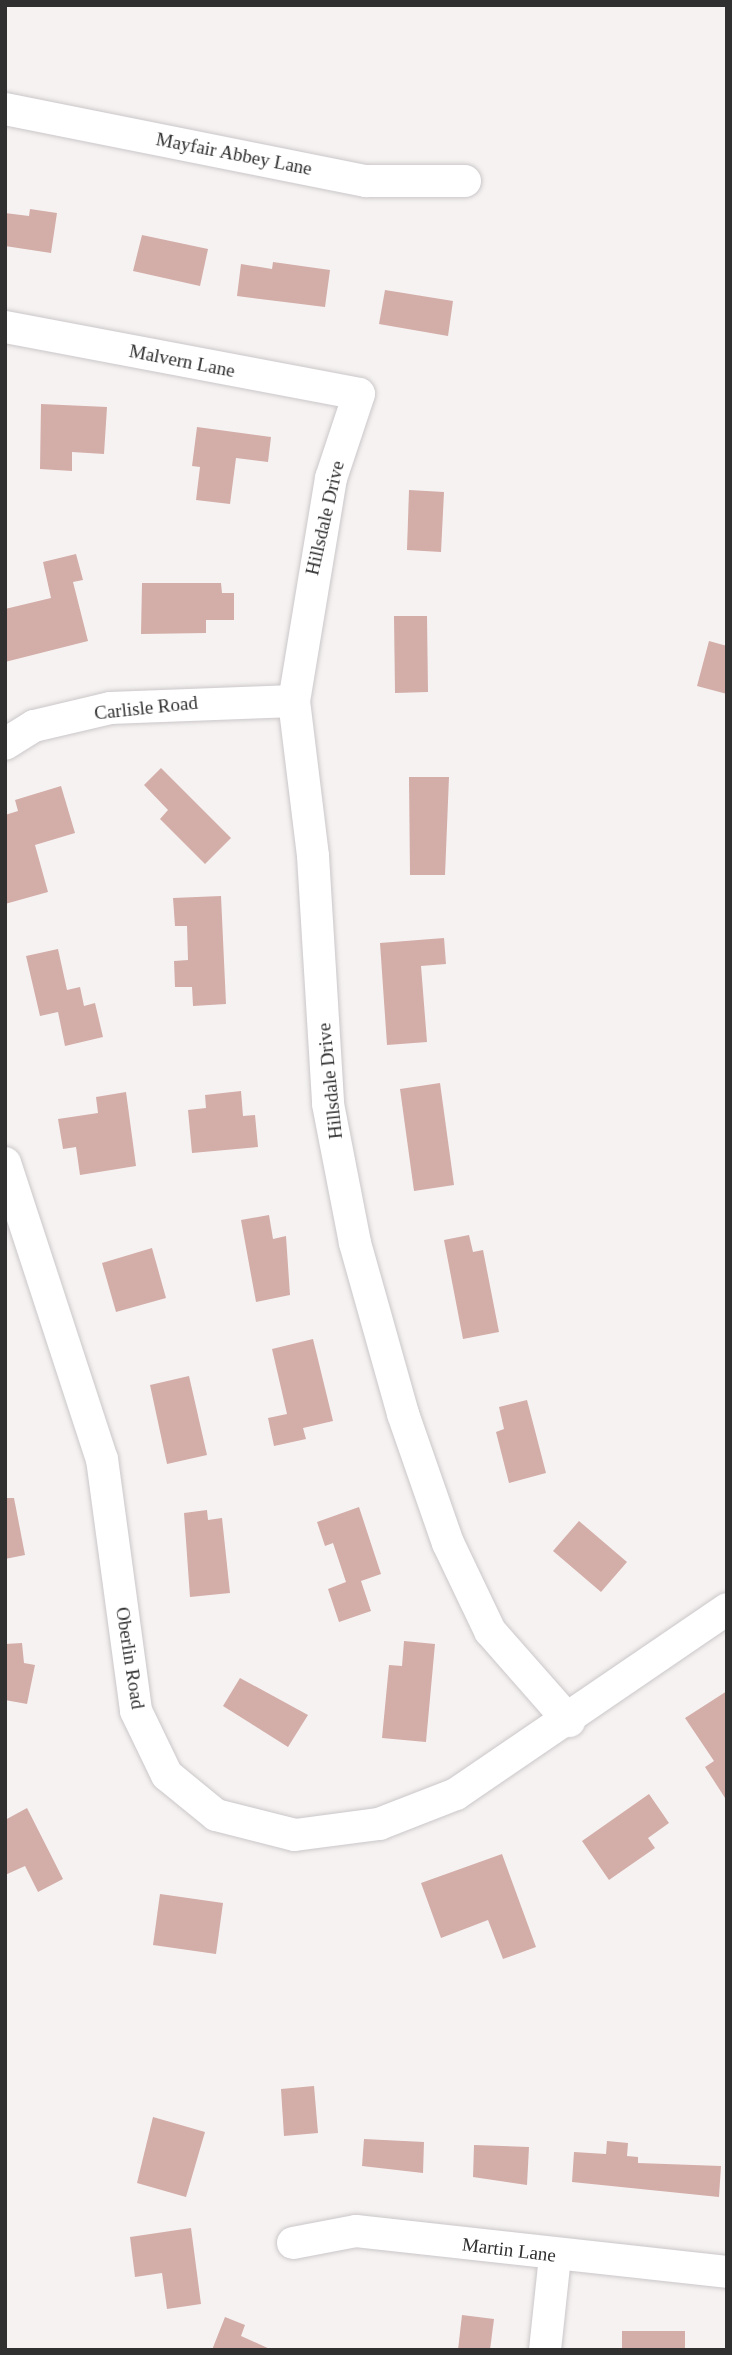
<!DOCTYPE html>
<html>
<head>
<meta charset="utf-8">
<style>
	body { margin:0 }
	#map { position:relative; width:732px; height:2355px; overflow:hidden; background:#f6f2f2; font-family:Georgia,serif }
	div>[style] { position:absolute }
	[style*='--x'] { left:calc(var(--x)*1px); top:calc(var(--y)*1px); width:calc(var(--w)*1px); rotate:calc(var(--a)*1deg) }
	.building>* { inset:0; background:#d3ada8 }
	.roads { filter:drop-shadow(0 0 2px #cbc7c8) drop-shadow(0 0 2px #cbc7c8) }
	.minor>* { height:32px; margin:-16px; padding:0 16px; transform-origin:16px; border-radius:16px; background:#fff }
	span { translate:-50% -50%; white-space:nowrap; text-align:center; line-height:1.15; -webkit-text-stroke:5px #fff; paint-order:stroke }
	.street-label { font-size:19px; color:#313030 }
	.frame { position:absolute; inset:0; border:7px solid #313030; pointer-events:none }
</style>
</head>
<body>
<div id="map">
	<div class="building">
		<div style="clip-path:polygon(30px 209px,57px 213px,51px 253px,5px 246px,5px 213px,29px 216px)"></div>
		<div style="clip-path:polygon(142px 235px,208px 249px,200px 286px,133px 271px)"></div>
		<div style="clip-path:polygon(273px 262px,330px 270px,325px 307px,237px 296px,241px 264px,272px 269px)"></div>
		<div style="clip-path:polygon(385px 290px,453px 301px,448px 336px,379px 324px)"></div>
		<div style="clip-path:polygon(41px 404px,107px 407px,104px 454px,72px 452px,72px 471px,40px 469px)"></div>
		<div style="clip-path:polygon(197px 427px,271px 437px,268px 462px,236px 458px,230px 504px,196px 500px,200px 467px,192px 466px)"></div>
		<div style="clip-path:polygon(409px 490px,444px 492px,441px 552px,407px 550px)"></div>
		<div style="clip-path:polygon(76px 554px,83px 580px,73px 582px,88px 641px,5px 662px,5px 609px,51px 598px,43px 562px)"></div>
		<div style="clip-path:polygon(142px 583px,221px 583px,222px 593px,234px 593px,234px 620px,206px 620px,206px 633px,141px 634px)"></div>
		<div style="clip-path:polygon(394px 616px,427px 616px,428px 692px,395px 693px)"></div>
		<div style="clip-path:polygon(709px 641px,727px 646px,727px 694px,697px 686px)"></div>
		<div style="clip-path:polygon(161px 768px,231px 838px,205px 864px,160px 819px,168px 810px,144px 785px)"></div>
		<div style="clip-path:polygon(409px 777px,449px 777px,445px 875px,410px 875px)"></div>
		<div style="clip-path:polygon(61px 786px,75px 833px,35px 845px,48px 892px,5px 904px,5px 815px,18px 811px,15px 800px)"></div>
		<div style="clip-path:polygon(221px 896px,226px 1004px,193px 1006px,192px 987px,175px 987px,174px 961px,188px 960px,187px 926px,175px 926px,173px 898px)"></div>
		<div style="clip-path:polygon(444px 938px,446px 964px,421px 966px,427px 1042px,387px 1045px,380px 943px)"></div>
		<div style="clip-path:polygon(58px 949px,67px 990px,80px 987px,84px 1006px,95px 1003px,103px 1037px,65px 1046px,58px 1012px,40px 1016px,26px 956px)"></div>
		<div style="clip-path:polygon(440px 1083px,454px 1185px,414px 1191px,400px 1089px)"></div>
		<div style="clip-path:polygon(241px 1091px,243px 1116px,255px 1115px,258px 1147px,192px 1153px,188px 1110px,206px 1108px,205px 1095px)"></div>
		<div style="clip-path:polygon(126px 1092px,136px 1166px,80px 1175px,76px 1147px,63px 1149px,58px 1119px,98px 1113px,96px 1097px)"></div>
		<div style="clip-path:polygon(269px 1215px,273px 1239px,286px 1236px,290px 1295px,256px 1302px,241px 1220px)"></div>
		<div style="clip-path:polygon(469px 1235px,473px 1252px,483px 1250px,499px 1332px,463px 1339px,444px 1240px)"></div>
		<div style="clip-path:polygon(152px 1248px,166px 1298px,116px 1312px,102px 1263px)"></div>
		<div style="clip-path:polygon(313px 1339px,333px 1421px,303px 1428px,306px 1439px,274px 1446px,268px 1418px,287px 1414px,272px 1349px)"></div>
		<div style="clip-path:polygon(189px 1376px,207px 1455px,167px 1464px,150px 1385px)"></div>
		<div style="clip-path:polygon(527px 1400px,546px 1473px,509px 1483px,496px 1432px,504px 1429px,499px 1407px)"></div>
		<div style="clip-path:polygon(5px 1498px,14px 1498px,25px 1555px,5px 1559px)"></div>
		<div style="clip-path:polygon(359px 1507px,381px 1574px,361px 1581px,371px 1611px,339px 1622px,328px 1589px,346px 1582px,333px 1543px,325px 1546px,317px 1522px)"></div>
		<div style="clip-path:polygon(207px 1510px,208px 1520px,222px 1518px,230px 1593px,190px 1597px,184px 1513px)"></div>
		<div style="clip-path:polygon(579px 1521px,627px 1562px,601px 1592px,553px 1551px)"></div>
		<div style="clip-path:polygon(404px 1641px,435px 1644px,426px 1742px,382px 1738px,389px 1665px,402px 1666px)"></div>
		<div style="clip-path:polygon(22px 1643px,24px 1663px,35px 1665px,27px 1704px,5px 1700px,5px 1644px)"></div>
		<div style="clip-path:polygon(240px 1678px,308px 1715px,288px 1747px,223px 1706px)"></div>
		<div style="clip-path:polygon(727px 1691px,727px 1801px,705px 1767px,714px 1761px,685px 1718px)"></div>
		<div style="clip-path:polygon(649px 1794px,669px 1823px,648px 1838px,655px 1848px,609px 1880px,582px 1841px)"></div>
		<div style="clip-path:polygon(27px 1808px,63px 1879px,38px 1892px,25px 1866px,5px 1875px,5px 1820px)"></div>
		<div style="clip-path:polygon(502px 1854px,536px 1947px,503px 1959px,488px 1920px,441px 1938px,421px 1883px)"></div>
		<div style="clip-path:polygon(160px 1894px,223px 1903px,216px 1954px,153px 1945px)"></div>
		<div style="clip-path:polygon(314px 2086px,318px 2133px,284px 2136px,281px 2089px)"></div>
		<div style="clip-path:polygon(153px 2117px,205px 2132px,186px 2197px,137px 2183px)"></div>
		<div style="clip-path:polygon(364px 2139px,424px 2142px,423px 2173px,362px 2166px)"></div>
		<div style="clip-path:polygon(607px 2141px,628px 2143px,627px 2156px,638px 2157px,638px 2163px,721px 2166px,719px 2197px,572px 2182px,574px 2152px,606px 2154px)"></div>
		<div style="clip-path:polygon(474px 2145px,529px 2147px,527px 2185px,473px 2177px)"></div>
		<div style="clip-path:polygon(191px 2228px,201px 2304px,167px 2309px,162px 2273px,135px 2277px,130px 2237px)"></div>
		<div style="clip-path:polygon(462px 2315px,494px 2319px,490px 2350px,458px 2350px)"></div>
		<div style="clip-path:polygon(225px 2317px,245px 2325px,241px 2336px,272px 2350px,212px 2350px)"></div>
		<div style="clip-path:polygon(622px 2331px,685px 2331px,685px 2350px,622px 2350px)"></div>
	</div>
	<div class="roads">
		<div class="minor">
			<div style="--x:5;--y:109;--w:368;--a:11.3"></div>
			<div style="--x:366;--y:181;--w:99;--a:0"></div>
			<div style="--x:5;--y:327;--w:360;--a:10.7"></div>
			<div style="--x:359;--y:394;--w:89;--a:108.4"></div>
			<div style="--x:331;--y:478;--w:226;--a:99.4"></div>
			<div style="--x:294;--y:701;--w:156;--a:83"></div>
			<div style="--x:313;--y:856;--w:248;--a:86.5"></div>
			<div style="--x:328;--y:1104;--w:142;--a:79"></div>
			<div style="--x:355;--y:1243;--w:178;--a:74.3"></div>
			<div style="--x:403;--y:1414;--w:137;--a:70.8"></div>
			<div style="--x:448;--y:1543;--w:98;--a:64.5"></div>
			<div style="--x:490;--y:1631;--w:120;--a:48.7"></div>
			<div style="--x:5;--y:744;--w:34;--a:-32"></div>
			<div style="--x:34;--y:726;--w:78;--a:-13.3"></div>
			<div style="--x:110;--y:708;--w:184;--a:-2.2"></div>
			<div style="--x:5;--y:1163;--w:311;--a:71.9"></div>
			<div style="--x:102;--y:1459;--w:254;--a:82.3"></div>
			<div style="--x:136;--y:1711;--w:71;--a:64.2"></div>
			<div style="--x:167;--y:1775;--w:63;--a:39.2"></div>
			<div style="--x:216;--y:1815;--w:81;--a:14.2"></div>
			<div style="--x:295;--y:1835;--w:85;--a:-7.5"></div>
			<div style="--x:379;--y:1824;--w:83;--a:-21.3"></div>
			<div style="--x:456;--y:1794;--w:328;--a:-34.3"></div>
			<div style="--x:293;--y:2243;--w:64;--a:-10.8"></div>
			<div style="--x:356;--y:2231;--w:373;--a:6.3"></div>
			<div style="--x:545;--y:2350;--w:95;--a:-83.9"></div>
		</div>
	</div>
	<div class="street-label">
		<span style="left:234px;top:154px;rotate:11deg">Mayfair Abbey Lane</span>
		<span style="left:182px;top:361px;rotate:11deg">Malvern Lane</span>
		<span style="left:325px;top:518px;rotate:-77deg">Hillsdale Drive</span>
		<span style="left:146px;top:708px;rotate:-6deg">Carlisle Road</span>
		<span style="left:330px;top:1081px;rotate:-96deg">Hillsdale Drive</span>
		<span style="left:130px;top:1658px;rotate:81deg">Oberlin Road</span>
		<span style="left:509px;top:2250px;rotate:7deg">Martin Lane</span>
	</div>
	<div class="frame"></div>
</div>
</body>
</html>
